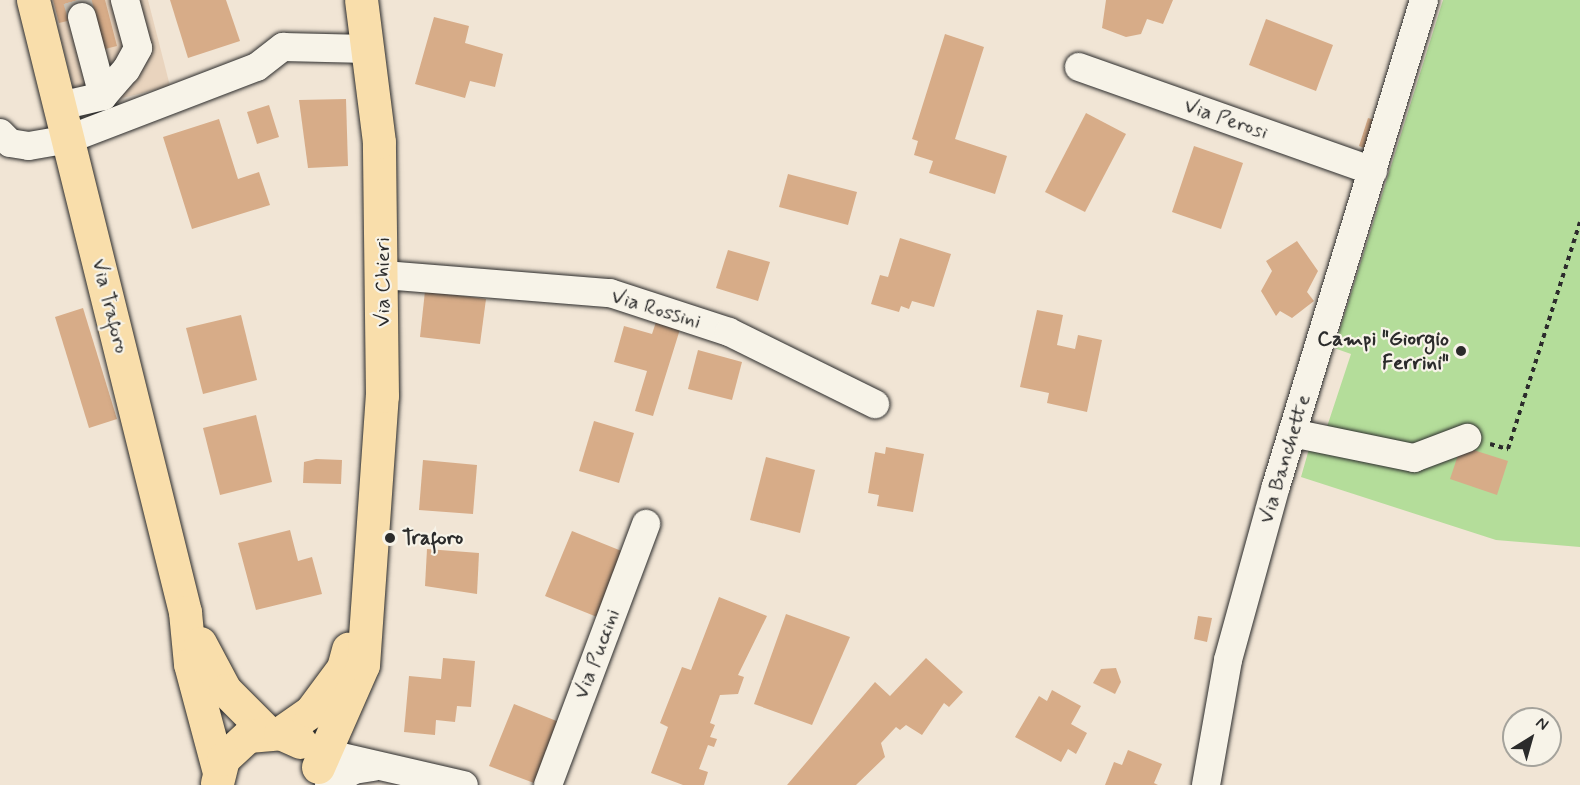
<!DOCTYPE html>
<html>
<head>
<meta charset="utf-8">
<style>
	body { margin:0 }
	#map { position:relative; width:1580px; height:785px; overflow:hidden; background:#f1e5d5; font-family:Mynerve,sans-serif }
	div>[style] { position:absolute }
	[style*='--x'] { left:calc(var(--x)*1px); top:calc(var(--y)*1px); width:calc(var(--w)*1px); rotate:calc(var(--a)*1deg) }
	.built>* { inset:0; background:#e9d4be }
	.green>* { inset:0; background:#b4dd9a }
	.building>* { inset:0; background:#d7ac88 }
	.minor-tunnel>* { height:28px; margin-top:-14px; transform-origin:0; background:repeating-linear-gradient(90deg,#c9c0b3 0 28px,transparent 0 42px) }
	.path>* { height:4px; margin-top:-2px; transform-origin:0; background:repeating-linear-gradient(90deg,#2b2b2b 0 4.5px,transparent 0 9px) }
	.roads { filter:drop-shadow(0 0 2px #2b2b2b) drop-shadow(0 0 2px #2b2b2b) }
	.minor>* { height:28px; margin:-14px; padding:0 14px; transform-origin:14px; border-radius:14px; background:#f7f3e8 }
	.major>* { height:33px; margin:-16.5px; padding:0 16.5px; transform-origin:16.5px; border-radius:16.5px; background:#f9deab }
	.dots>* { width:16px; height:16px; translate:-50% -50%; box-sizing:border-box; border:3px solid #f7f3e8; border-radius:50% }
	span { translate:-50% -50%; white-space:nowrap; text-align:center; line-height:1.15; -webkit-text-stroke:4.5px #f7f3e8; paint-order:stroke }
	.street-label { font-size:21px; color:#2b2b2b }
	.poi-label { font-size:21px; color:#2b2b2b; font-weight:700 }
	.right { translate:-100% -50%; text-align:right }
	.left { translate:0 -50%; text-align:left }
	.north { position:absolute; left:1502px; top:707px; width:60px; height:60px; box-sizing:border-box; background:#f7f3e8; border:2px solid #a5a39c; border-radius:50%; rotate:37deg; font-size:16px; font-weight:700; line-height:24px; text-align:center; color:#2b2b2b }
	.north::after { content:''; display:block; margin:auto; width:21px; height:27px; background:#2b2b2b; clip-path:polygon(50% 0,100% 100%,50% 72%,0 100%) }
</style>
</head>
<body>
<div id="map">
	<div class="built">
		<div style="clip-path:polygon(51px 0,148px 0,170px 86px,79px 109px)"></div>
	</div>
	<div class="green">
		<div style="clip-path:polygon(1443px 0,1580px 0,1580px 547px,1496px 540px,1301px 477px,1309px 449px,1319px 451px,1351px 354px,1334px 348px)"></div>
	</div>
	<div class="building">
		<div style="clip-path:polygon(53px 0,105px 0,117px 46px,97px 51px,88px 16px,59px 23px)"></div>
		<div style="clip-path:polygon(170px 0,226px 0,240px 41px,188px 58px)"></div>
		<div style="clip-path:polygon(1106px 0,1173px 0,1163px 24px,1147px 19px,1141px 34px,1126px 37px,1102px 28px)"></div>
		<div style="clip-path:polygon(434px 17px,469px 26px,465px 43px,503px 54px,495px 87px,470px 81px,465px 98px,415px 84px)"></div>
		<div style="clip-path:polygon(1266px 19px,1333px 45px,1316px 91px,1249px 65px)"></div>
		<div style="clip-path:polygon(945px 34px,984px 47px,955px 139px,1007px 156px,995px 194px,929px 173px,933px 161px,914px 155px,918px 141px,912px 139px)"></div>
		<div style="clip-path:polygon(346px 99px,348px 166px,308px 168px,299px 100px)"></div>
		<div style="clip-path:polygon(269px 105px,279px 137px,257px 144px,247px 112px)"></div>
		<div style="clip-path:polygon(1086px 113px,1126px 134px,1085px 212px,1045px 192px)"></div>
		<div style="clip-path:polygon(1368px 118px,1379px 121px,1369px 150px,1359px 146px)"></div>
		<div style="clip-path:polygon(219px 119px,238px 179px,259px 172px,270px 205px,192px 229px,163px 137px)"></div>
		<div style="clip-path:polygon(1194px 146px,1243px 163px,1221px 229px,1172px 212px)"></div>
		<div style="clip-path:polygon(788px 174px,857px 192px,848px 225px,779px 207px)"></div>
		<div style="clip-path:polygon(900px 238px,951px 254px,934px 307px,912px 301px,909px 309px,901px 306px,899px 312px,871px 304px,880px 275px,888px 277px)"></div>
		<div style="clip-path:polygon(1297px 241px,1318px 271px,1307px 292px,1314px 301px,1292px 318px,1280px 311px,1276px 316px,1261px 291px,1272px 271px,1266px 261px)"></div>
		<div style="clip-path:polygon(728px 250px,770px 262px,758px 301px,716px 288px)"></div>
		<div style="clip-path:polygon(425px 291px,486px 299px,480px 344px,420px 337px)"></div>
		<div style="clip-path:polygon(83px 308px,117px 419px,89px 428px,55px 317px)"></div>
		<div style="clip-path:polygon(1037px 310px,1063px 315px,1057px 345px,1075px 349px,1078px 335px,1102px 340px,1087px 412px,1047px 403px,1049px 393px,1020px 387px)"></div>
		<div style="clip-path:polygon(241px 315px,257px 380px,203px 394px,186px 328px)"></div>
		<div style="clip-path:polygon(657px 319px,681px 326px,653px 416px,635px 411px,647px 371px,614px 362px,624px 326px,652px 334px)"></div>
		<div style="clip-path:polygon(698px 350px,742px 362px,732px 400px,688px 389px)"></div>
		<div style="clip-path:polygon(256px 415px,272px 482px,220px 495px,203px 428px)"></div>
		<div style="clip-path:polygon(594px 421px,634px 433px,619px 483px,579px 471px)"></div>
		<div style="clip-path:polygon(1461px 446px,1508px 461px,1497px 495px,1450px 479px)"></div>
		<div style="clip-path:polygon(886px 447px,924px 454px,913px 512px,877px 506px,879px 495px,868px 493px,875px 452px,885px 454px)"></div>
		<div style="clip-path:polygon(766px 457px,815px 470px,800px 533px,750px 520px)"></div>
		<div style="clip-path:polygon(316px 459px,342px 460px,341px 484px,303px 483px,304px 462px)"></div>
		<div style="clip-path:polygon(423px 460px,477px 465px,473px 514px,419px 510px)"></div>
		<div style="clip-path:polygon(290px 530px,298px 561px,312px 557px,322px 594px,256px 610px,238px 543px)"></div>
		<div style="clip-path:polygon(572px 531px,624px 552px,597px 617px,545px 596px)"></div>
		<div style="clip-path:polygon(427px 549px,479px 553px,477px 594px,425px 586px)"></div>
		<div style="clip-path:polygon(719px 597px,767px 616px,738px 675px,744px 677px,738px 694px,720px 695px,710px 723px,715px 725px,710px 737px,717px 739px,714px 747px,708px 745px,699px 769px,708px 772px,704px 785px,683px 785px,651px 773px,668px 727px,660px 723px,682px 667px,691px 670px)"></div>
		<div style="clip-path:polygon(786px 614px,850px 637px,812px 725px,754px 704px)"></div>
		<div style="clip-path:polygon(1198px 616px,1212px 618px,1207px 642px,1194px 639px)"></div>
		<div style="clip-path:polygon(443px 658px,475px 661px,471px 707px,457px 706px,455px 722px,436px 720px,435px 735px,404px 732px,409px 676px,441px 679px)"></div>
		<div style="clip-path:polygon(926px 658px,963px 692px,949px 707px,944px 703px,922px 735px,906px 725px,900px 730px,896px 727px,881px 743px,885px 757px,856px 785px,787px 785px,875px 682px,890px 696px)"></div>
		<div style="clip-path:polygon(1116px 668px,1121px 682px,1115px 694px,1093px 683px,1101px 669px)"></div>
		<div style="clip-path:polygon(1052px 690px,1081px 706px,1071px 724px,1087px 733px,1076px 754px,1068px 749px,1061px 762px,1015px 737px,1039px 696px,1047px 701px)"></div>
		<div style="clip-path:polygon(514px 704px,559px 722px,534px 783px,489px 766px)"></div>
		<div style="clip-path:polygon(1128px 750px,1162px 764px,1154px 783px,1158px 785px,1105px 785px,1114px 762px,1122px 765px)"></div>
	</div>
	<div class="minor-tunnel">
		<div style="--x:77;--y:0;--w:18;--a:74"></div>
	</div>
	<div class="path">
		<div style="--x:1490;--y:444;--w:19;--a:16"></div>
		<div style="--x:1508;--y:449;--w:238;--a:-72.4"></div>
	</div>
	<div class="roads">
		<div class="minor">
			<div style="--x:82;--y:17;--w:82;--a:75.1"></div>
			<div style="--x:1079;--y:67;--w:312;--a:19.5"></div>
			<div style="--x:60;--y:106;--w:44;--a:-13.1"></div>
			<div style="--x:103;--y:96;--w:35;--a:-49"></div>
			<div style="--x:126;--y:70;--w:25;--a:-61"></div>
			<div style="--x:138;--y:48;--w:50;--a:-105.2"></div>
			<div style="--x:0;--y:133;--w:14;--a:45"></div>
			<div style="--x:10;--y:143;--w:19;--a:9"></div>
			<div style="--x:29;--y:146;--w:41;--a:-9.9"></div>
			<div style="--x:69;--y:139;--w:201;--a:-21"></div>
			<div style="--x:257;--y:67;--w:33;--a:-38"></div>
			<div style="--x:283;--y:47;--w:85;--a:1.3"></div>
			<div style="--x:384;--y:275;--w:227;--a:4.6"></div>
			<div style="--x:610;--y:293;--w:125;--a:18.1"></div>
			<div style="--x:729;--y:332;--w:163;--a:26.3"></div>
			<div style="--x:1292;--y:433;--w:125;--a:11.6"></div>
			<div style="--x:1414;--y:458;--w:57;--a:-20.7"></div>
			<div style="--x:318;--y:767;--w:22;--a:-30"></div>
			<div style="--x:337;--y:756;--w:130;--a:12.9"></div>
			<div style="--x:329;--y:785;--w:29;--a:-31"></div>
			<div style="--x:354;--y:770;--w:19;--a:-9"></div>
			<div style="--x:548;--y:785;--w:279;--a:-69.4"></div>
			<div style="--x:1206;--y:785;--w:127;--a:-80"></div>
			<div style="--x:1228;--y:660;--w:180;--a:-74.6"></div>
			<div style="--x:1276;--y:486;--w:508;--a:-73.06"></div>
		</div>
		<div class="major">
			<div style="--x:33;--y:0;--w:631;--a:76.05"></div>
			<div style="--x:185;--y:612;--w:52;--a:84.5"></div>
			<div style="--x:190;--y:664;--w:112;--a:75"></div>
			<div style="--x:200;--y:643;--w:53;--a:62"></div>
			<div style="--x:225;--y:690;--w:59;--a:45"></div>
			<div style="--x:280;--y:733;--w:38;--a:-35"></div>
			<div style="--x:311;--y:711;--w:54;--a:-53.3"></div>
			<div style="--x:343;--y:668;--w:20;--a:-75"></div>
			<div style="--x:318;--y:767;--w:111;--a:-66.2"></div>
			<div style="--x:363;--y:665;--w:270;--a:-86"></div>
			<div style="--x:382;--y:396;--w:254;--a:-90.7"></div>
			<div style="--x:379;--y:142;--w:143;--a:-97.2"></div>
			<div style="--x:217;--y:783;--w:25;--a:-76"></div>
			<div style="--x:223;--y:759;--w:34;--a:-43"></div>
			<div style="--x:248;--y:736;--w:32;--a:-5"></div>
			<div style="--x:280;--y:733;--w:22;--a:24"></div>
		</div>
	</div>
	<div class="dots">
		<div style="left:1461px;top:351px;background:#2b2b2b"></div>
		<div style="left:390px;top:538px;background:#2b2b2b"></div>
	</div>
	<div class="street-label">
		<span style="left:1226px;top:119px;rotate:19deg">Via Perosi</span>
		<span style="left:383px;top:282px;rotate:-90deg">Via Chieri</span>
		<span style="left:110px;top:306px;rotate:76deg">Via Traforo</span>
		<span style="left:656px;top:309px;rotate:17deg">Via Rossini</span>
		<span style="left:1285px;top:459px;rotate:-73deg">Via Banchette</span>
		<span style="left:597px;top:654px;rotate:-69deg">Via Puccini</span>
	</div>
	<div class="poi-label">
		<span class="right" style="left:1449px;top:351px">Campi "Giorgio<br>Ferrini"</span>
		<span class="left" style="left:402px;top:538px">Traforo</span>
	</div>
	<div class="north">N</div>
</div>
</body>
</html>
